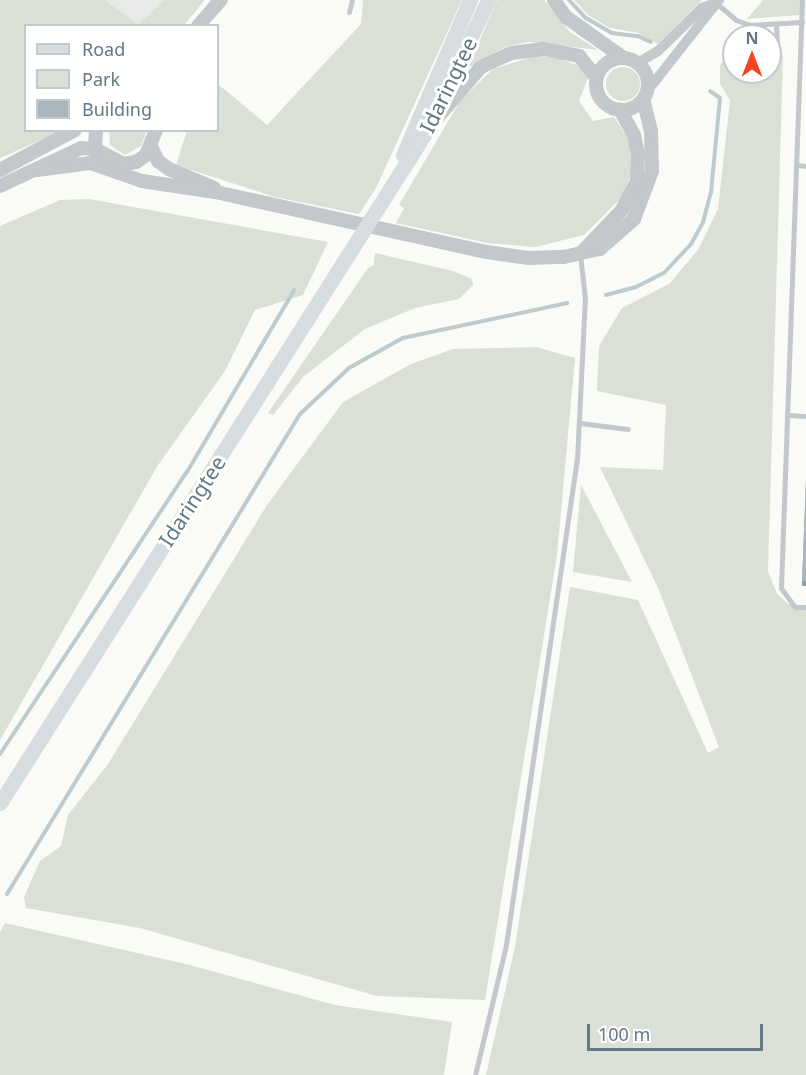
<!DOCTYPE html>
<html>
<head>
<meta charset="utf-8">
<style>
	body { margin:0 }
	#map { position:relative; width:806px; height:1075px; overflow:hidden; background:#fafaf7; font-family:"Noto Sans",sans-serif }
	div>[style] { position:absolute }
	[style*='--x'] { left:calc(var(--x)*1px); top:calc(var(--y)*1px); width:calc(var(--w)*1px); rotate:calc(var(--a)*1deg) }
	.built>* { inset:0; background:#e8eae8 }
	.green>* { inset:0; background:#dae0d6 }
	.round { border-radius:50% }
	.stream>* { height:4px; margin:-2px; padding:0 2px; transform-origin:2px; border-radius:2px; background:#bdcace }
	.service>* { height:5px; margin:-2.5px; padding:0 2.5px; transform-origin:2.5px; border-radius:2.5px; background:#c2c8cc }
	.minor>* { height:10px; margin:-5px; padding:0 5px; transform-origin:5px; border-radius:5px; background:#c2c8cc }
	.tertiary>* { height:14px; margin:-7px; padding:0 7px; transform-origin:7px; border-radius:7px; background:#c2c8cc }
	.tertiary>.ring { margin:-7px; padding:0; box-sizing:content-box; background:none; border:14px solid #c2c8cc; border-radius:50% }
	.secondary>* { height:15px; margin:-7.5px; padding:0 7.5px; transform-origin:7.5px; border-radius:7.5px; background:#d6dcdf }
	.wall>* { inset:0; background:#939da2 }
	.building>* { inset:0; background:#abb6bc }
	span { translate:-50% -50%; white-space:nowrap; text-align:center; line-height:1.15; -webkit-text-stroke:6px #fff; paint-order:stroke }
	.street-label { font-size:21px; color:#627885 }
	.legend { position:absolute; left:24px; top:24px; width:195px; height:108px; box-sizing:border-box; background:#fff; border:2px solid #c0c9ce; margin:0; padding:8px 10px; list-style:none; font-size:18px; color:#627885 }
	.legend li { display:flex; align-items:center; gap:12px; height:30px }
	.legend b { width:30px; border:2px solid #c0c9ce }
	.north { position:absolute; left:722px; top:24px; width:60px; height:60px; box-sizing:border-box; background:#fff; border:2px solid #c0c9ce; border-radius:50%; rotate:0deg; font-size:16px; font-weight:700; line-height:24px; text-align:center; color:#627885 }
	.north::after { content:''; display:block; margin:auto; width:21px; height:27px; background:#f4441d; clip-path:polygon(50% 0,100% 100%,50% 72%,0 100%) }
	.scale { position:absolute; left:587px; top:1024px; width:176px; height:27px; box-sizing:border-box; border:3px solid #627885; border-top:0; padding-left:8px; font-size:18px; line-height:21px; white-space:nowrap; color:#627885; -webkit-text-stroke:4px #fff; paint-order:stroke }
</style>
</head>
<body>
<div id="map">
	<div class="built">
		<div style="clip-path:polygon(105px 0,164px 0,138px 26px)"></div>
	</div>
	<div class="green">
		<div style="clip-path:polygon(0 0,105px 0,138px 25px,164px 0,205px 0,184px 25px,26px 26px,26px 130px,62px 131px,0 158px)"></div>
		<div style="clip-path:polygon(363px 0,462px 0,376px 188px,359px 214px,275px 197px,176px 165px,187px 131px,218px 130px,218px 84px,267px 125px,361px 24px)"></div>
		<div style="clip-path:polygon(497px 0,544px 0,570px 32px,598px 50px,530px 42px,507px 46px,468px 68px)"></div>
		<div style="clip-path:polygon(574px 0,702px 0,658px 44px,638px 33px,610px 28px,588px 15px)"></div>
		<div style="clip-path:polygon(763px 0,800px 0,800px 15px,747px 19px)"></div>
		<div style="clip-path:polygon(770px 47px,783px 56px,768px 571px,777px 594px,788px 604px,806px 606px,806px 1075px,486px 1075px,515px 947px,570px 587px,638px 600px,708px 753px,719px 747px,659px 590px,600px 467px,663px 470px,666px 405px,597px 391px,599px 346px,622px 308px,669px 284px,698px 250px,718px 209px,730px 100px,720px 84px,720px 65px,734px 49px,734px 72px,770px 72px)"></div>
		<div style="clip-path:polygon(535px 56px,556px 57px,582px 67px,588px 78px,579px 101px,593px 121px,614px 117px,631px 143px,631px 174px,621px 198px,584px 235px,535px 247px,487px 243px,396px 223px,404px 208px,399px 205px,460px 101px,493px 69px)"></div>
		<div class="round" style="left:606px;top:67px;width:34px;height:34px"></div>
		<div style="clip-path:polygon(109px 131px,146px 131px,146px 133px,141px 146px,125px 155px,110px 145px)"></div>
		<div style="clip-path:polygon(89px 199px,328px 242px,303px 295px,255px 310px,225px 371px,158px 465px,0 740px,0 226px,60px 200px)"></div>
		<div style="clip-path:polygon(375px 253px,453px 271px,472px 279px,473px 285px,459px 299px,415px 308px,365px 329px,304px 376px,273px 415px,268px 413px,368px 268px,374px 265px)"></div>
		<div style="clip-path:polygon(536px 347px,575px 358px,557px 555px,485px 1000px,377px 996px,140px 928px,26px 908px,24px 897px,40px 861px,61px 846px,68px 815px,108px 764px,267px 505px,343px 402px,411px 364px,453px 349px)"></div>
		<div style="clip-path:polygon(581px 485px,632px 582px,573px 572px)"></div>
		<div style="clip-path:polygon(5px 923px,190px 965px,335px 1005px,452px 1022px,444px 1075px,0 1075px,0 932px)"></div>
	</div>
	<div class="stream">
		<div style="--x:569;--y:0;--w:25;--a:47"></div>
		<div style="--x:586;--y:18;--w:30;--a:30"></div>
		<div style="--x:612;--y:33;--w:26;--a:7"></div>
		<div style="--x:638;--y:36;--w:14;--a:25"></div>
		<div style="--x:606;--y:295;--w:31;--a:-15"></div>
		<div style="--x:636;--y:287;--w:31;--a:-27"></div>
		<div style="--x:664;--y:273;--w:40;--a:-47"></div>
		<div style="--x:691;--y:244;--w:25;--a:-61"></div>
		<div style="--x:703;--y:222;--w:31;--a:-75"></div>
		<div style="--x:711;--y:192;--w:94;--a:-84.5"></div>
		<div style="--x:720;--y:98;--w:12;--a:-145"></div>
		<div style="--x:0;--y:754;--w:338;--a:-56.5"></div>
		<div style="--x:187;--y:472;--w:211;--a:-59.5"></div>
		<div style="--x:7;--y:894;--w:562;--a:-58.6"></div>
		<div style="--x:300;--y:414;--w:67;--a:-43.2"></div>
		<div style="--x:349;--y:368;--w:62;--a:-29.1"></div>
		<div style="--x:403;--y:338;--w:168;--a:-12"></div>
	</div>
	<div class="service">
		<div style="--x:802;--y:0;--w:588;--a:92.05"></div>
		<div style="--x:781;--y:588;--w:24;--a:54"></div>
		<div style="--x:795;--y:607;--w:11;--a:0"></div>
		<div style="--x:716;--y:3;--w:26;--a:40"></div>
		<div style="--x:736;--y:20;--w:15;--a:20"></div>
		<div style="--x:750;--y:25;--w:52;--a:-3.3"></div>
		<div style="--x:349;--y:12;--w:12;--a:-76"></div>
		<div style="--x:776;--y:24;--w:17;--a:87"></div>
		<div style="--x:797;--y:165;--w:9;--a:6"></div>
		<div style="--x:787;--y:415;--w:19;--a:3"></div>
		<div style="--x:580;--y:423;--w:48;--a:7.1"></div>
		<div style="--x:475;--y:1075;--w:134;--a:-76.6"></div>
		<div style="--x:506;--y:945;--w:490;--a:-81.7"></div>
		<div style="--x:577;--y:460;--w:162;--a:-87.2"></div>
		<div style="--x:585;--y:298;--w:43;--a:-96.6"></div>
	</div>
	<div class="minor">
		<div style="--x:638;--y:63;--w:23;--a:-31"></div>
		<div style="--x:658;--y:51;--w:62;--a:-44.3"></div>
		<div style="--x:702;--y:8;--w:15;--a:-20"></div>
		<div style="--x:648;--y:90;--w:115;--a:-51.7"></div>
	</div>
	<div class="tertiary">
		<div style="--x:554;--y:0;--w:21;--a:55"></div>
		<div style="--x:566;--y:17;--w:69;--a:35.5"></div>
		<div style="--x:198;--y:26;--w:35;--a:-49"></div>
		<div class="ring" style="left:596px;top:58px;width:38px;height:38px"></div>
		<div style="--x:437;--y:118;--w:67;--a:-49.2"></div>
		<div style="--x:481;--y:67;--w:33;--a:-25"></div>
		<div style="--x:511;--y:53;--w:33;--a:-7"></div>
		<div style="--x:544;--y:49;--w:36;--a:11"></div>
		<div style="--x:579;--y:56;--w:28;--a:51"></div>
		<div style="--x:96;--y:130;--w:19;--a:93"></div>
		<div style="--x:95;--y:149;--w:9;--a:63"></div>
		<div style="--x:151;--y:147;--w:16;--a:63"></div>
		<div style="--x:158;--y:161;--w:14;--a:36"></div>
		<div style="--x:169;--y:169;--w:49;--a:22.9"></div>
		<div style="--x:0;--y:170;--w:85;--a:-28.1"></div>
		<div style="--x:37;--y:170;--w:53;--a:-7.5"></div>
		<div style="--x:90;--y:163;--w:55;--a:19.1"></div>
		<div style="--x:142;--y:181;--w:79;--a:8.7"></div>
		<div style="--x:220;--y:193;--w:273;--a:12.5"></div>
		<div style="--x:487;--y:252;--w:41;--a:8.3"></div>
		<div style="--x:528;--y:258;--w:36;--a:-2"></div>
		<div style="--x:564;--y:257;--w:37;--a:-13"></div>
		<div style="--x:600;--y:249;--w:45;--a:-41.4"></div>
		<div style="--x:634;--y:219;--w:51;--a:-69.4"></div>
		<div style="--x:652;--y:171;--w:40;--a:-91.4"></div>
		<div style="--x:651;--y:131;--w:32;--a:-104"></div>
		<div style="--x:0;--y:186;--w:89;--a:-25.1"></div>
		<div style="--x:81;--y:148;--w:14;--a:4"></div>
		<div style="--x:95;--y:149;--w:32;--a:28"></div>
		<div style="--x:123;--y:164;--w:13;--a:-9"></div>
		<div style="--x:136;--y:162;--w:12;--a:-35"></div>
		<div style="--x:146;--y:155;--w:27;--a:-68"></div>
		<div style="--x:580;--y:254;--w:61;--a:-46.3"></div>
		<div style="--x:622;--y:210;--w:33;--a:-63"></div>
		<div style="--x:637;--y:181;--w:27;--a:-88"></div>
		<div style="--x:638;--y:154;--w:19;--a:-102"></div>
		<div style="--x:634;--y:135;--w:29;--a:-119"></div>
	</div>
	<div class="secondary">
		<div style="--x:403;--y:155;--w:169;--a:-66.6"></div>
		<div style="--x:0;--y:803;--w:795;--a:-57.59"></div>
		<div style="--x:426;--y:132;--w:146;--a:-64.8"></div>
	</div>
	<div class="wall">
		<div style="clip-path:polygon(806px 481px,806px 586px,802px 586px)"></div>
	</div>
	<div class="building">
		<div style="clip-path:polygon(806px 481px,806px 581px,802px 581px)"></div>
	</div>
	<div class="street-label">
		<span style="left:448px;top:85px;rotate:-64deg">Idaringtee</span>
		<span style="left:192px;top:501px;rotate:-57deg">Idaringtee</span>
	</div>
	<ul class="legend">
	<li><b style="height:8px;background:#d6dcdf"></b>Road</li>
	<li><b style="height:16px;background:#dae0d6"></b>Park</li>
	<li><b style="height:16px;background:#abb6bc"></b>Building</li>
	</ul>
	<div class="north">N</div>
	<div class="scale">100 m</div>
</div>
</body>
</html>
